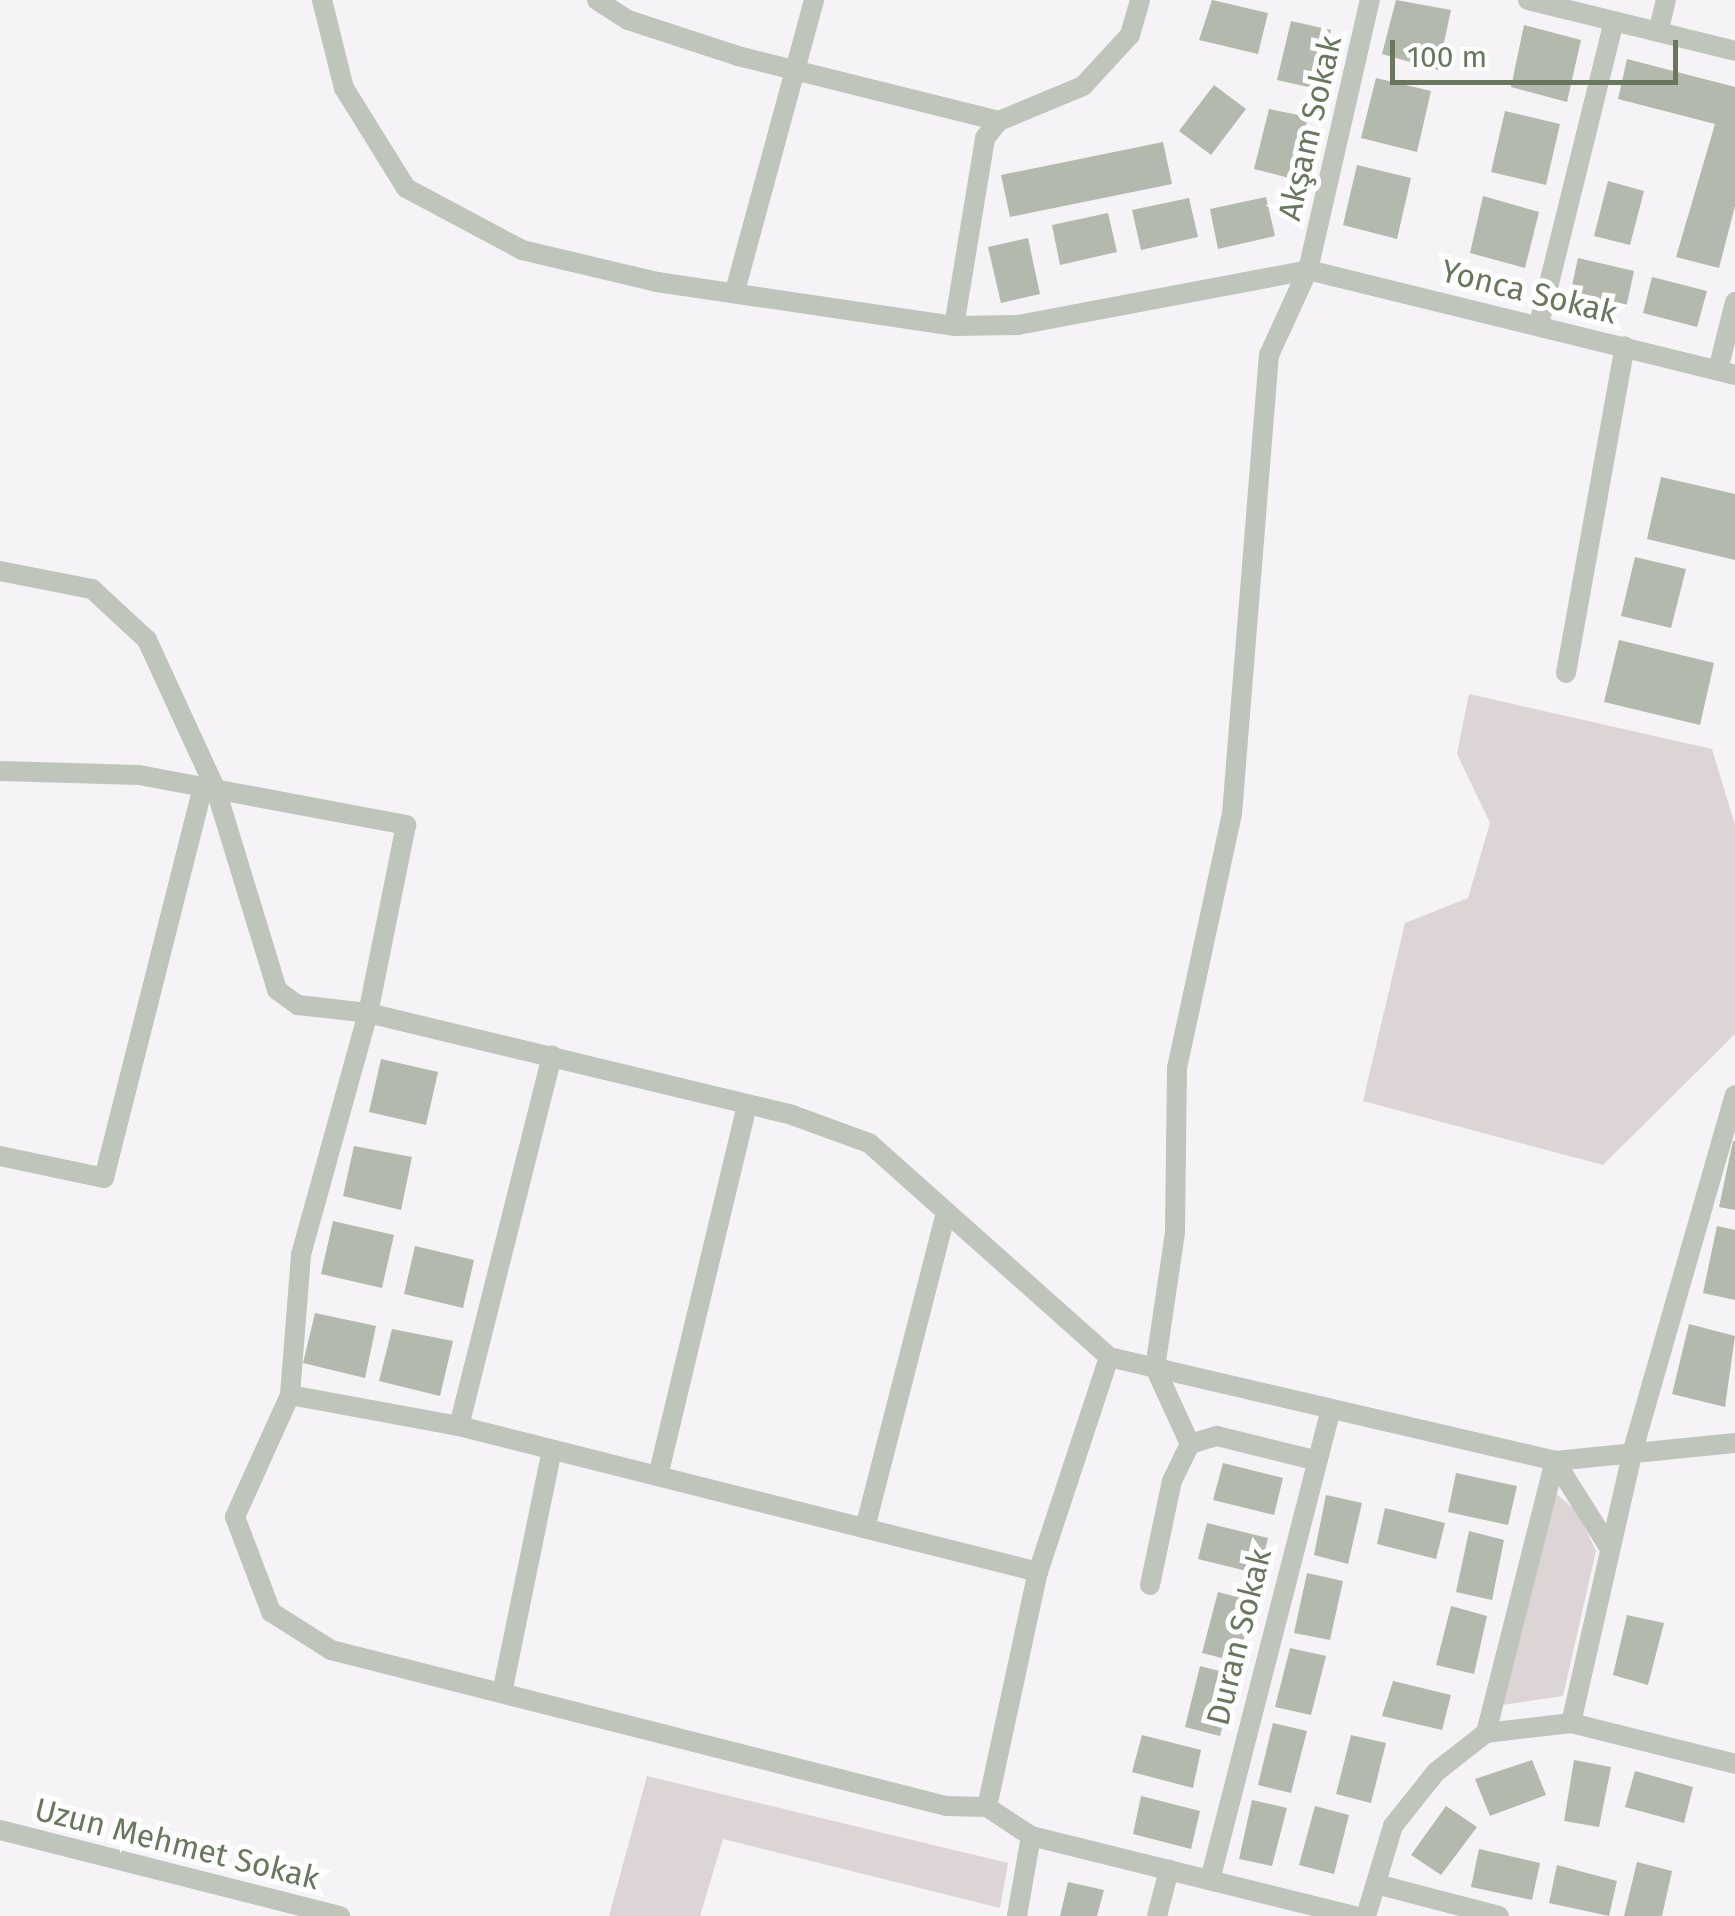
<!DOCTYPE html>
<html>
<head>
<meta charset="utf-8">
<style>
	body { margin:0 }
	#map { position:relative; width:1735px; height:1916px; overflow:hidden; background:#f6f3f6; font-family:"Fira Sans",sans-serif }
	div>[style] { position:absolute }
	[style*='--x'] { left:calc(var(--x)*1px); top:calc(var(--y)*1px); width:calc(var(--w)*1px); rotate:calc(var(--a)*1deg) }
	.green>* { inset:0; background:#ddd4d6 }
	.building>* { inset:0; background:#b3b9ac }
	.minor>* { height:20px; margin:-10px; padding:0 10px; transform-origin:10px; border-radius:10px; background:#c0c5bc }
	span { translate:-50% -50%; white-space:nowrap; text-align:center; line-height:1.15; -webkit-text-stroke:10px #fff; paint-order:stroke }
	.street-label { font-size:32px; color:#69785d }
	.scale { position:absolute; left:1390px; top:40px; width:288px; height:45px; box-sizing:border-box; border:5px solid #69785d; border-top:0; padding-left:12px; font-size:30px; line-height:35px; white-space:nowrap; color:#69785d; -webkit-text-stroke:8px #fff; paint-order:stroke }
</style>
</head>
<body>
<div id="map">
	<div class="green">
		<div style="clip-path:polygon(1469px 694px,1712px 749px,1735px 825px,1735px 1034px,1603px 1165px,1363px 1101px,1405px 923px,1468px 898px,1490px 823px,1457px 754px)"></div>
		<div style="clip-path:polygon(1556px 1494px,1577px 1511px,1596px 1551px,1563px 1696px,1502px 1705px)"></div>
		<div style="clip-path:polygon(647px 1776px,1008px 1863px,1000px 1908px,723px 1839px,700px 1916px,609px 1916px)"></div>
	</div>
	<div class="building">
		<div style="clip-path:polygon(1212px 0,1268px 13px,1258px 54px,1199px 40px)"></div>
		<div style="clip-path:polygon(1396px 0,1451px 10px,1438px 70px,1382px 54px)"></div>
		<div style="clip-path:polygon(1291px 21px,1331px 30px,1317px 89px,1277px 80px)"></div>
		<div style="clip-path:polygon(1524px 25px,1581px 40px,1567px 102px,1511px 87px)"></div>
		<div style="clip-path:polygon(1627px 59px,1735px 87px,1735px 206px,1719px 268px,1676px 257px,1715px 124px,1618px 99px)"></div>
		<div style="clip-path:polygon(1376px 78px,1431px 91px,1417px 152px,1361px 138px)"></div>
		<div style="clip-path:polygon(1214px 85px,1246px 109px,1211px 155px,1179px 131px)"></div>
		<div style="clip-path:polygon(1269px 109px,1308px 117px,1293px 179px,1254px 169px)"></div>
		<div style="clip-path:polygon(1505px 111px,1560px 124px,1546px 185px,1491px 172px)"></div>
		<div style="clip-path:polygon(1163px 142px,1172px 184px,1010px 217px,1001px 175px)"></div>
		<div style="clip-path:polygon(1357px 165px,1411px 178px,1397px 239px,1343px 225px)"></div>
		<div style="clip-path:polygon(1608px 181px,1644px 191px,1630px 245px,1594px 236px)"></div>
		<div style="clip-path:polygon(1483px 196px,1539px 212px,1525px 268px,1470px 253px)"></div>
		<div style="clip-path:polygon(1266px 197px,1275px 236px,1218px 249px,1210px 209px)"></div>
		<div style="clip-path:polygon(1189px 198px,1198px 237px,1141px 250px,1132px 210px)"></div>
		<div style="clip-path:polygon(1108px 213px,1117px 252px,1060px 265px,1052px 225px)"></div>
		<div style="clip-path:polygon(1028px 238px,1040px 294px,1001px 303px,988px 247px)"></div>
		<div style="clip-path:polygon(1578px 258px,1634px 271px,1626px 308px,1570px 295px)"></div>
		<div style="clip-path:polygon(1652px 277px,1707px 291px,1697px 327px,1643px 313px)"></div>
		<div style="clip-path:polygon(1661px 477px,1735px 494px,1735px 560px,1647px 539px)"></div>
		<div style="clip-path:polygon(1635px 557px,1686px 569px,1671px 628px,1621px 616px)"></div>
		<div style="clip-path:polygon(1619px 640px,1714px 663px,1700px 725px,1604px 702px)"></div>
		<div style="clip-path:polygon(381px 1059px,438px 1072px,426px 1125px,369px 1112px)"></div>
		<div style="clip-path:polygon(1733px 1141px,1735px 1141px,1735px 1210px,1719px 1207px)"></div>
		<div style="clip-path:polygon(354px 1146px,412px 1157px,401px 1210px,343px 1196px)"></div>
		<div style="clip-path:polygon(333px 1221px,394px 1235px,382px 1288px,321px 1274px)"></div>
		<div style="clip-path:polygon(1717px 1226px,1735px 1230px,1735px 1300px,1703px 1293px)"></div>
		<div style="clip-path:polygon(415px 1246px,474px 1260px,463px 1308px,404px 1294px)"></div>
		<div style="clip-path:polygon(315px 1313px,376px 1326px,365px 1378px,303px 1363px)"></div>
		<div style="clip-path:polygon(1689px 1324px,1735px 1336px,1725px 1407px,1672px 1394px)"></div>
		<div style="clip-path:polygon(392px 1329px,453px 1341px,440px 1396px,379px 1381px)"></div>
		<div style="clip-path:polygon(1223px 1463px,1283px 1478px,1274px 1515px,1213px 1500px)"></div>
		<div style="clip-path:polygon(1456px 1473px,1517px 1486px,1508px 1525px,1448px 1512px)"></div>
		<div style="clip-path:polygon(1326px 1495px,1362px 1503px,1348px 1564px,1314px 1555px)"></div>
		<div style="clip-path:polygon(1385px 1508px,1445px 1523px,1436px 1559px,1377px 1544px)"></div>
		<div style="clip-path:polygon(1207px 1523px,1268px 1538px,1259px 1574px,1198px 1559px)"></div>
		<div style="clip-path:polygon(1469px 1531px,1504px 1540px,1492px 1600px,1456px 1592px)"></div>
		<div style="clip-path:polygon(1307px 1573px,1343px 1581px,1330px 1640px,1294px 1633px)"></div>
		<div style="clip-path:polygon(1218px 1592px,1253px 1601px,1238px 1662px,1202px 1653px)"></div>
		<div style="clip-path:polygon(1451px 1606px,1487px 1616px,1474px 1674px,1436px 1665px)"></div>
		<div style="clip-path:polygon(1627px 1615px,1664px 1623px,1648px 1685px,1613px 1675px)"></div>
		<div style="clip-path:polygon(1290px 1648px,1326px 1656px,1311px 1715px,1275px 1707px)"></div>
		<div style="clip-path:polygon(1200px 1666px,1235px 1675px,1220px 1736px,1185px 1727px)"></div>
		<div style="clip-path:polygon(1393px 1681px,1451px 1695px,1442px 1730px,1382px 1716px)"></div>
		<div style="clip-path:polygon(1273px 1723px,1307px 1731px,1291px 1793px,1258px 1785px)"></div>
		<div style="clip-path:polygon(1142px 1735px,1201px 1750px,1193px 1788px,1132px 1772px)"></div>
		<div style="clip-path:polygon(1351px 1735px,1386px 1743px,1371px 1803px,1336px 1794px)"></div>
		<div style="clip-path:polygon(1532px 1760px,1546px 1795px,1490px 1816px,1475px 1779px)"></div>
		<div style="clip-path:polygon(1574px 1760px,1611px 1767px,1599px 1827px,1564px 1821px)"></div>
		<div style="clip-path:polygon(1635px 1771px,1693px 1787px,1684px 1823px,1625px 1807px)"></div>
		<div style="clip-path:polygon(1141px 1796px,1200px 1811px,1191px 1849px,1133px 1834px)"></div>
		<div style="clip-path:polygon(1252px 1800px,1287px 1808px,1272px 1866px,1239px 1859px)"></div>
		<div style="clip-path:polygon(1315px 1806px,1349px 1815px,1334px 1874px,1299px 1865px)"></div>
		<div style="clip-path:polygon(1446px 1806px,1477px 1827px,1441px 1875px,1411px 1855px)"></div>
		<div style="clip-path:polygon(1479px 1849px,1540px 1863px,1532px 1900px,1471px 1887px)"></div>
		<div style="clip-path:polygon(1637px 1862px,1672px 1871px,1662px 1916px,1624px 1916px)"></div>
		<div style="clip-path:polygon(1557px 1865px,1617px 1881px,1609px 1916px,1549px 1903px)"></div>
		<div style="clip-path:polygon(1068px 1882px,1104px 1890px,1097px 1916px,1060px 1916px)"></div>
	</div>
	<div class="minor">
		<div style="--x:322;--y:0;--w:91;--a:76"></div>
		<div style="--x:344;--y:88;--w:118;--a:58.2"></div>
		<div style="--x:406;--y:188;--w:132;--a:28.1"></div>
		<div style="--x:522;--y:250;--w:139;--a:13.3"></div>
		<div style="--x:657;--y:282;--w:300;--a:8.4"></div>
		<div style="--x:954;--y:326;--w:64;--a:-0.9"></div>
		<div style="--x:1018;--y:325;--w:295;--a:-10.7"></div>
		<div style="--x:1308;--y:270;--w:440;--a:13.8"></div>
		<div style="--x:597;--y:0;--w:37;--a:33"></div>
		<div style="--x:628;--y:20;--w:116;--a:18.1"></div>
		<div style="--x:738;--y:56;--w:269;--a:14"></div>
		<div style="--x:1528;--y:0;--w:213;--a:13.8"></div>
		<div style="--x:1658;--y:32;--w:33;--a:-76"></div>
		<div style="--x:735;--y:291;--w:302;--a:-74.8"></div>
		<div style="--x:1539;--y:324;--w:312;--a:-76.1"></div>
		<div style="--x:954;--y:326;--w:191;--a:-80.6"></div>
		<div style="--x:985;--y:138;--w:22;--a:-51"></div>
		<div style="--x:999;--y:121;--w:91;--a:-22.6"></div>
		<div style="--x:1083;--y:86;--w:69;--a:-47.3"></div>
		<div style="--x:1130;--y:35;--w:36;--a:-74"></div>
		<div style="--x:1718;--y:370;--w:70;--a:-76"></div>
		<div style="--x:0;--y:571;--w:94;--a:11.1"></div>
		<div style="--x:92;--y:589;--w:75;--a:42.8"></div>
		<div style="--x:147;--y:640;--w:165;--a:65.3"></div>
		<div style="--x:216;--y:790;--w:209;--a:73"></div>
		<div style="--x:277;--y:990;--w:26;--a:36"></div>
		<div style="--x:298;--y:1005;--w:70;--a:6.5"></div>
		<div style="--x:368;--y:1013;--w:251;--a:105.5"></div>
		<div style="--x:301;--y:1255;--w:140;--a:94.5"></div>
		<div style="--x:290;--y:1395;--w:172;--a:10.4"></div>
		<div style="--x:459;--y:1426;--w:597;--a:14.15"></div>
		<div style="--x:1566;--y:673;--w:332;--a:-79.8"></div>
		<div style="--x:0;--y:771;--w:139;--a:1.6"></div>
		<div style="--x:139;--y:775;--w:272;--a:10.6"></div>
		<div style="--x:406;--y:825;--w:192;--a:101.4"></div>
		<div style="--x:368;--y:1013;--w:436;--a:13.5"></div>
		<div style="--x:792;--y:1115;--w:82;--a:20"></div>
		<div style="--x:869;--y:1143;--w:322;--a:41.7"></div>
		<div style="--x:1109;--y:1357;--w:458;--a:13.1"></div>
		<div style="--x:1555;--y:1461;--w:181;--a:-5.7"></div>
		<div style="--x:0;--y:1156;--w:106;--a:11.9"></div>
		<div style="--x:104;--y:1178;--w:403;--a:-75.8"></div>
		<div style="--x:290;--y:1395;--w:134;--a:114.3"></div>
		<div style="--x:235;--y:1517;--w:102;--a:69.2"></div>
		<div style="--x:271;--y:1612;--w:71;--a:32.3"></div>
		<div style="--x:331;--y:1650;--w:634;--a:14.23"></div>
		<div style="--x:946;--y:1806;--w:41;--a:1.4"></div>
		<div style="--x:987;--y:1807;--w:53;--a:33.4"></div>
		<div style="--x:1031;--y:1836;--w:333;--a:13.9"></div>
		<div style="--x:459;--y:1426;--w:382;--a:-75.9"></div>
		<div style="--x:1190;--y:1444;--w:84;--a:-114.7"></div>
		<div style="--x:1155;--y:1368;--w:137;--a:-81.6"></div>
		<div style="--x:1175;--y:1232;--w:164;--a:-89.3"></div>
		<div style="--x:1177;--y:1068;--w:260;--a:-77.8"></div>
		<div style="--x:1232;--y:814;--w:460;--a:-85.4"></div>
		<div style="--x:1269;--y:355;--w:94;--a:-65.4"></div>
		<div style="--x:1308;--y:270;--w:277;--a:-77.1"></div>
		<div style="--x:658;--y:1476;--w:382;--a:-76.5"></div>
		<div style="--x:865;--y:1528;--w:326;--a:-75.6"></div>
		<div style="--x:1150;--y:1585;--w:106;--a:-78.1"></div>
		<div style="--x:1172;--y:1481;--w:41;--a:-64.1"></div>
		<div style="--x:1190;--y:1444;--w:28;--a:-17"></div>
		<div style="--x:1217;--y:1436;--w:100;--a:13.9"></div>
		<div style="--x:502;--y:1693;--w:248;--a:-78.4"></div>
		<div style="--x:1571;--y:1723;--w:280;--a:-77.2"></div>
		<div style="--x:1633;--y:1450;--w:369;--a:-74"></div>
		<div style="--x:1486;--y:1733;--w:281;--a:-75.8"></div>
		<div style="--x:1555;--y:1461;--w:102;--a:57.9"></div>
		<div style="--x:987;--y:1807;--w:240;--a:-77.8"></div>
		<div style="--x:1038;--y:1572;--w:226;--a:-71.7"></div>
		<div style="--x:0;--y:1830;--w:351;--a:14.2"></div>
		<div style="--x:1210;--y:1880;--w:486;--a:-75.6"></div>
		<div style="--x:1376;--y:1884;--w:127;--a:14.6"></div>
		<div style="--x:1017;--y:1916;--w:81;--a:-80.1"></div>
		<div style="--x:1157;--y:1916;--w:48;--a:-75.4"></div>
		<div style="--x:1366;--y:1916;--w:94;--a:-73.3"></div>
		<div style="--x:1393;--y:1826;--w:69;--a:-51.5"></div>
		<div style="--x:1436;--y:1772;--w:63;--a:-38"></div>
		<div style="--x:1486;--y:1733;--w:86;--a:-6.7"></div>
		<div style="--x:1571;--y:1723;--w:169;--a:14"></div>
	</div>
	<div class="street-label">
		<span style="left:1310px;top:128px;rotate:-77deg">Akşam Sokak</span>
		<span style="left:1529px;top:292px;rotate:14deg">Yonca Sokak</span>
		<span style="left:1239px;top:1637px;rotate:-76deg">Duran Sokak</span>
		<span style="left:177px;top:1844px;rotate:14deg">Uzun Mehmet Sokak</span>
	</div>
	<div class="scale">100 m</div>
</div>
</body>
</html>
